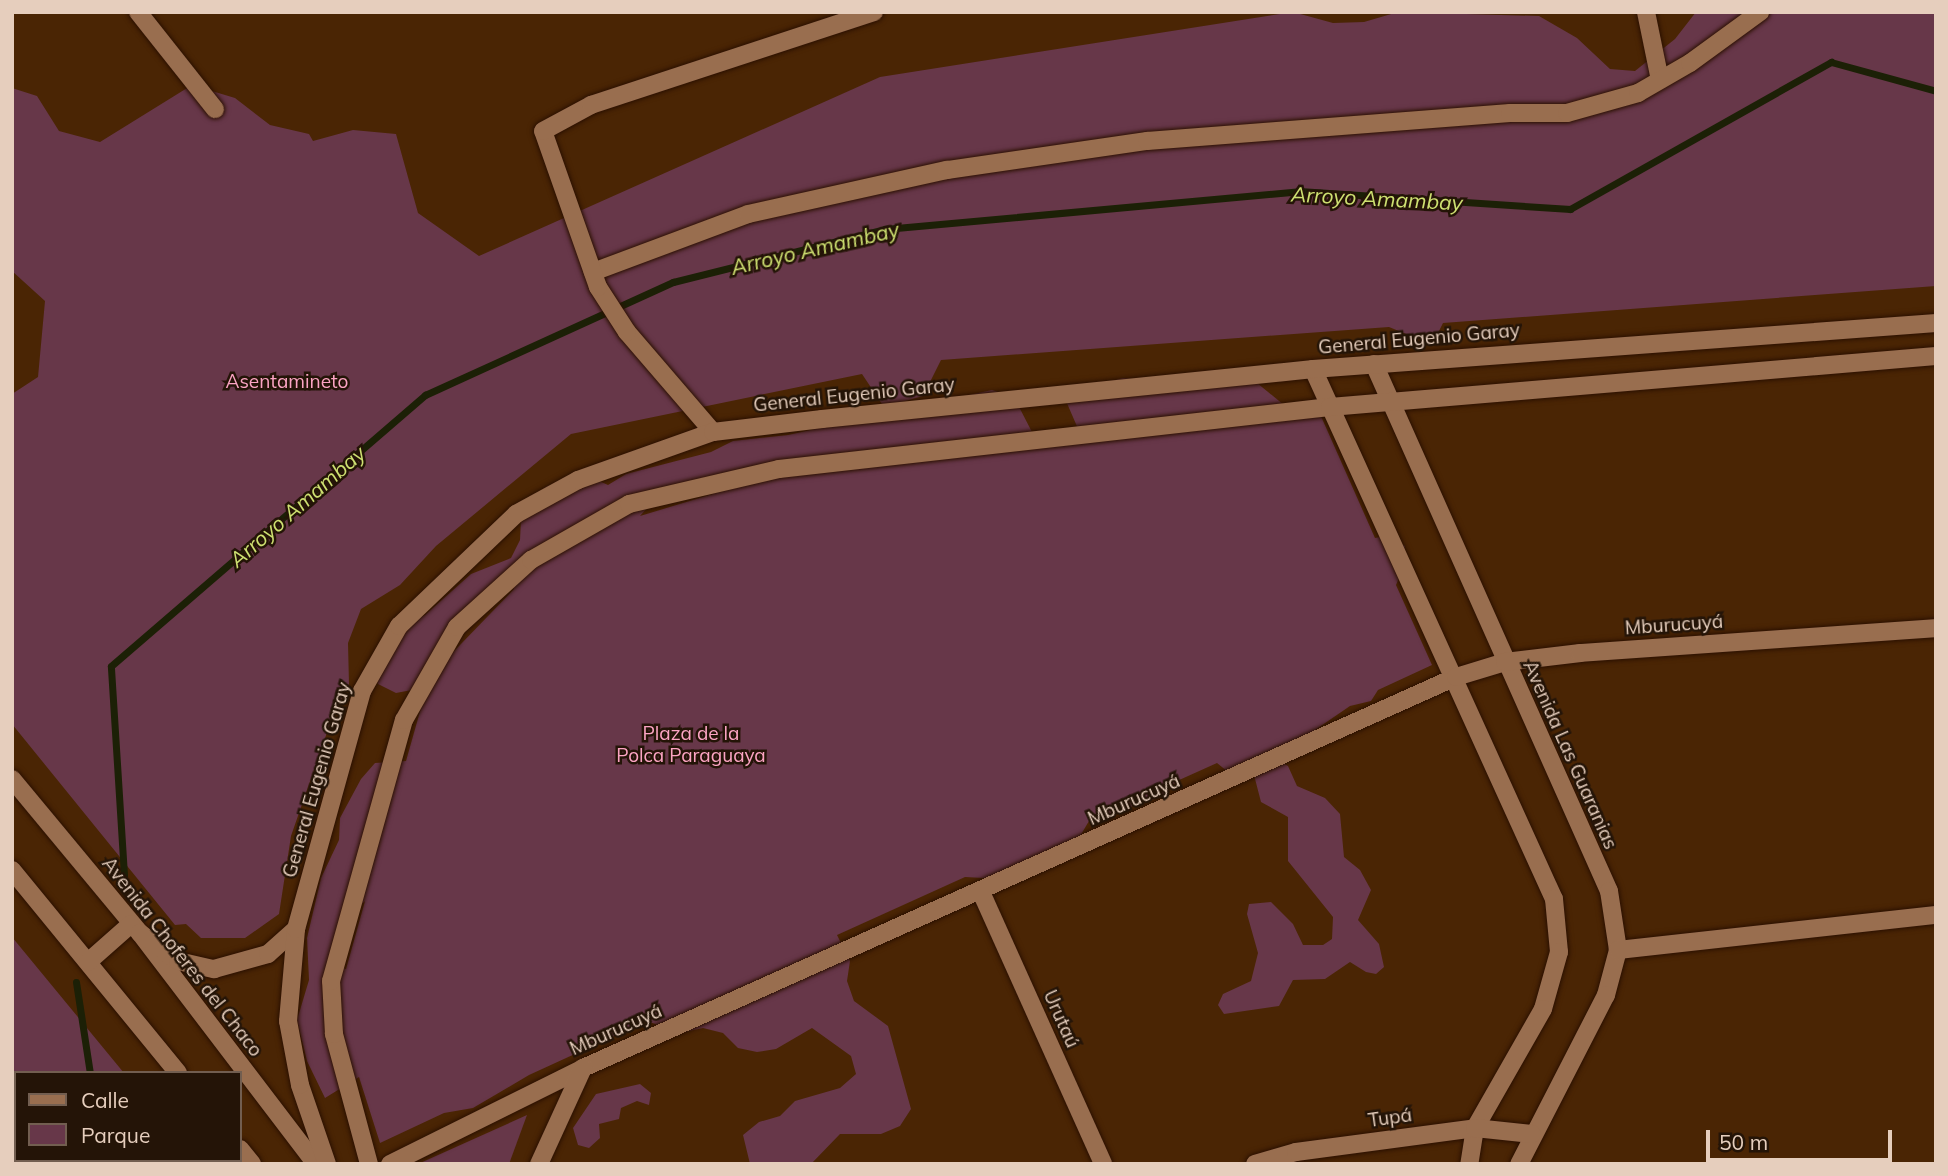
<!DOCTYPE html>
<html>
<head>
<meta charset="utf-8">
<style>
	body { margin:0 }
	#map { position:relative; width:1948px; height:1176px; overflow:hidden; background:#4a2504; font-family:Mulish,sans-serif }
	div>[style] { position:absolute }
	[style*='--x'] { left:calc(var(--x)*1px); top:calc(var(--y)*1px); width:calc(var(--w)*1px); rotate:calc(var(--a)*1deg) }
	.green>* { inset:0; background:#673749 }
	.stream>* { height:7px; margin:-3.5px; padding:0 3.5px; transform-origin:3.5px; border-radius:3.5px; background:#1c2006 }
	.roads { filter:drop-shadow(0 0 2px #2b1000) drop-shadow(0 0 2px #2b1000) }
	.minor>* { height:18px; margin:-9px; padding:0 9px; transform-origin:9px; border-radius:9px; background:#996e4f }
	.tertiary>* { height:18px; margin:-9px; padding:0 9px; transform-origin:9px; border-radius:9px; background:#996e4f }
	span { translate:-50% -50%; white-space:nowrap; text-align:center; line-height:1.15; -webkit-text-stroke:5px #241407; paint-order:stroke }
	.street-label { font-size:19px; color:#e6cebd }
	.park-label { font-size:19px; color:#fca4c3 }
	.water-label { font-size:21px; color:#cee071; font-style:italic }
	.frame { position:absolute; inset:0; border:14px solid #e6cebd; pointer-events:none }
	.legend { position:absolute; left:14px; top:1071px; width:228px; height:91px; box-sizing:border-box; background:#241407; border:2px solid #725e50; margin:0; padding:9px 12px; list-style:none; font-size:21px; color:#e6cebd }
	.legend li { display:flex; align-items:center; gap:14px; height:35px }
	.legend b { width:35px; border:2px solid #725e50 }
	.scale { position:absolute; left:1706px; top:1130px; width:186px; height:32px; box-sizing:border-box; border:4px solid #e6cebd; border-top:0; padding-left:9px; font-size:21px; line-height:24px; white-space:nowrap; color:#e6cebd; -webkit-text-stroke:5px #241407; paint-order:stroke }
</style>
</head>
<body>
<div id="map">
	<div class="green">
		<div style="clip-path:polygon(1293px 12px,1333px 23px,1364px 22px,1398px 12px,1539px 16px,1577px 38px,1610px 69px,1635px 71px,1675px 39px,1696px 12px,1936px 12px,1936px 286px,1443px 323px,1437px 335px,1416px 338px,1389px 327px,941px 360px,923px 396px,884px 407px,862px 374px,571px 434px,436px 546px,400px 585px,361px 609px,348px 643px,349px 684px,331px 721px,291px 836px,279px 914px,245px 938px,201px 938px,186px 924px,175px 925px,12px 724px,12px 394px,38px 377px,45px 301px,12px 271px,12px 88px,37px 96px,59px 131px,100px 142px,192px 85px,235px 98px,270px 125px,309px 134px,313px 141px,353px 130px,396px 134px,418px 213px,479px 256px,880px 77px)"></div>
		<div style="clip-path:polygon(evenodd,1123px 378px,1168px 382px,1251px 378px,1284px 405px,1320px 414px,1375px 538px,1386px 536px,1405px 546px,1404px 567px,1396px 585px,1432px 665px,1378px 690px,1371px 701px,1350px 706px,1274px 758px,1288px 766px,1297px 786px,1325px 798px,1340px 814px,1344px 857px,1360px 870px,1371px 890px,1358px 920px,1379px 944px,1384px 967px,1376px 974px,1366px 972px,1350px 962px,1325px 979px,1293px 980px,1279px 1006px,1224px 1014px,1218px 1005px,1223px 994px,1251px 981px,1258px 953px,1247px 914px,1249px 904px,1271px 902px,1293px 924px,1303px 945px,1323px 945px,1332px 939px,1333px 917px,1288px 861px,1288px 817px,1261px 802px,1254px 775px,1233px 776px,1217px 763px,1177px 781px,1163px 796px,1089px 821px,1076px 843px,1001px 879px,965px 877px,837px 935px,850px 961px,847px 981px,854px 1001px,888px 1026px,911px 1109px,900px 1126px,881px 1134px,840px 1134px,811px 1164px,750px 1164px,743px 1135px,759px 1122px,780px 1116px,795px 1101px,840px 1088px,856px 1074px,851px 1056px,812px 1028px,776px 1049px,757px 1052px,738px 1048px,723px 1033px,703px 1028px,680px 1033px,647px 1021px,529px 1075px,473px 1108px,444px 1113px,380px 1143px,359px 1077px,325px 1098px,307px 1061px,297px 1020px,309px 980px,307px 938px,321px 878px,339px 840px,340px 818px,361px 779px,375px 763px,406px 761px,430px 676px,514px 589px,511px 583px,492px 591px,417px 689px,396px 693px,378px 684px,369px 666px,383px 638px,425px 615px,471px 574px,511px 558px,520px 540px,521px 519px,531px 498px,547px 486px,569px 480px,588px 476px,608px 485px,626px 474px,711px 452px,733px 441px,788px 435px,992px 390px,1014px 397px,1033px 434px,1079px 431px,1063px 394px,1123px 378px,716px 493px,640px 516px,649px 506px,716px 493px,1123px 378px,365px 901px,346px 969px,345px 969px,342px 962px,346px 919px,365px 901px)"></div>
		<div style="clip-path:polygon(12px 937px,124px 1073px,16px 1073px,16px 1160px,200px 1164px,12px 1164px)"></div>
		<div style="clip-path:polygon(640px 1084px,651px 1093px,649px 1105px,637px 1101px,621px 1108px,619px 1119px,599px 1124px,600px 1138px,589px 1148px,578px 1145px,573px 1128px,596px 1094px)"></div>
		<div style="clip-path:polygon(527px 1115px,509px 1164px,418px 1164px)"></div>
	</div>
	<div class="stream">
		<div style="--x:124;--y:875;--w:209;--a:-93.6"></div>
		<div style="--x:111;--y:666;--w:415;--a:-40.8"></div>
		<div style="--x:425;--y:395;--w:273;--a:-24.5"></div>
		<div style="--x:673;--y:282;--w:219;--a:-14"></div>
		<div style="--x:885;--y:229;--w:416;--a:-5.2"></div>
		<div style="--x:1299;--y:191;--w:272;--a:3.8"></div>
		<div style="--x:1570;--y:209;--w:300;--a:-29.4"></div>
		<div style="--x:1831;--y:62;--w:109;--a:15.4"></div>
		<div style="--x:76;--y:982;--w:92;--a:81.3"></div>
		<div style="--x:103;--y:1160;--w:4;--a:76"></div>
	</div>
	<div class="roads">
		<div class="minor">
			<div style="--x:138;--y:12;--w:124;--a:51.6"></div>
			<div style="--x:1646;--y:12;--w:69;--a:78.4"></div>
			<div style="--x:593;--y:272;--w:165;--a:-20.5"></div>
			<div style="--x:748;--y:214;--w:204;--a:-12.5"></div>
			<div style="--x:947;--y:170;--w:202;--a:-8.3"></div>
			<div style="--x:1147;--y:141;--w:364;--a:-4.4"></div>
			<div style="--x:1510;--y:113;--w:57;--a:0"></div>
			<div style="--x:1567;--y:113;--w:74;--a:-15.7"></div>
			<div style="--x:1638;--y:93;--w:60;--a:-30"></div>
			<div style="--x:1690;--y:63;--w:87;--a:-36.1"></div>
			<div style="--x:1374;--y:364;--w:577;--a:65.97"></div>
			<div style="--x:1609;--y:891;--w:60;--a:81.3"></div>
			<div style="--x:1618;--y:950;--w:47;--a:104.9"></div>
			<div style="--x:1606;--y:995;--w:190;--a:117.2"></div>
			<div style="--x:1313;--y:369;--w:582;--a:65.55"></div>
			<div style="--x:1554;--y:899;--w:53;--a:84.6"></div>
			<div style="--x:1559;--y:952;--w:59;--a:105.7"></div>
			<div style="--x:1543;--y:1009;--w:137;--a:119.7"></div>
			<div style="--x:1475;--y:1128;--w:36;--a:99"></div>
			<div style="--x:713;--y:432;--w:132;--a:-130.7"></div>
			<div style="--x:627;--y:332;--w:54;--a:-122.8"></div>
			<div style="--x:598;--y:287;--w:165;--a:-109.4"></div>
			<div style="--x:543;--y:131;--w:55;--a:-28.4"></div>
			<div style="--x:591;--y:105;--w:298;--a:-18.2"></div>
			<div style="--x:12;--y:779;--w:200;--a:50.3"></div>
			<div style="--x:140;--y:933;--w:290;--a:52.7"></div>
			<div style="--x:12;--y:870;--w:262;--a:50.7"></div>
			<div style="--x:981;--y:892;--w:298;--a:65.8"></div>
			<div style="--x:1618;--y:950;--w:320;--a:-6.3"></div>
			<div style="--x:88;--y:962;--w:57;--a:-41.5"></div>
			<div style="--x:240;--y:1149;--w:19;--a:51"></div>
			<div style="--x:390;--y:1164;--w:216;--a:-26.4"></div>
			<div style="--x:583;--y:1068;--w:957;--a:-24.13"></div>
			<div style="--x:1456;--y:677;--w:51;--a:-17"></div>
			<div style="--x:1505;--y:662;--w:76;--a:-6.8"></div>
			<div style="--x:1580;--y:653;--w:357;--a:-4"></div>
			<div style="--x:539;--y:1164;--w:106;--a:-65.4"></div>
			<div style="--x:1255;--y:1164;--w:43;--a:-16.3"></div>
			<div style="--x:1296;--y:1152;--w:181;--a:-7.6"></div>
			<div style="--x:1475;--y:1128;--w:57;--a:6"></div>
		</div>
		<div class="tertiary">
			<div style="--x:140;--y:933;--w:47;--a:36.4"></div>
			<div style="--x:178;--y:961;--w:37;--a:13"></div>
			<div style="--x:214;--y:969;--w:56;--a:-15.5"></div>
			<div style="--x:268;--y:954;--w:38;--a:-42"></div>
			<div style="--x:327;--y:1164;--w:83;--a:-108.9"></div>
			<div style="--x:300;--y:1085;--w:65;--a:-100.6"></div>
			<div style="--x:288;--y:1021;--w:92;--a:-85"></div>
			<div style="--x:296;--y:929;--w:247;--a:-74.5"></div>
			<div style="--x:362;--y:691;--w:75;--a:-60.4"></div>
			<div style="--x:399;--y:626;--w:162;--a:-43.7"></div>
			<div style="--x:516;--y:514;--w:71;--a:-28.7"></div>
			<div style="--x:578;--y:480;--w:143;--a:-19.6"></div>
			<div style="--x:713;--y:432;--w:110;--a:-6.8"></div>
			<div style="--x:822;--y:419;--w:494;--a:-5.8"></div>
			<div style="--x:1313;--y:369;--w:625;--a:-4.22"></div>
			<div style="--x:369;--y:1164;--w:135;--a:-105.1"></div>
			<div style="--x:334;--y:1034;--w:53;--a:-93.2"></div>
			<div style="--x:331;--y:981;--w:271;--a:-74.4"></div>
			<div style="--x:404;--y:720;--w:107;--a:-60.3"></div>
			<div style="--x:457;--y:627;--w:100;--a:-42.2"></div>
			<div style="--x:531;--y:560;--w:113;--a:-29.7"></div>
			<div style="--x:629;--y:504;--w:154;--a:-13.1"></div>
			<div style="--x:779;--y:469;--w:554;--a:-6.42"></div>
			<div style="--x:1330;--y:407;--w:608;--a:-4.81"></div>
		</div>
	</div>
	<div class="street-label">
		<span style="left:1419px;top:339px;rotate:-5deg">General Eugenio Garay</span>
		<span style="left:854px;top:395px;rotate:-6deg">General Eugenio Garay</span>
		<span style="left:1674px;top:625px;rotate:-4deg">Mburucuyá</span>
		<span style="left:1570px;top:755px;rotate:66deg">Avenida Las Guaranias</span>
		<span style="left:317px;top:780px;rotate:-74deg">General Eugenio Garay</span>
		<span style="left:1134px;top:800px;rotate:-24deg">Mburucuyá</span>
		<span style="left:182px;top:957px;rotate:52deg">Avenida Choferes del Chaco</span>
		<span style="left:1061px;top:1019px;rotate:66deg">Urutaú</span>
		<span style="left:616px;top:1030px;rotate:-24deg">Mburucuyá</span>
		<span style="left:1390px;top:1118px;rotate:-8deg">Tupá</span>
	</div>
	<div class="park-label">
		<span style="left:287px;top:382px">Asentamineto</span>
		<span style="left:691px;top:745px">Plaza de la<br>Polca Paraguaya</span>
	</div>
	<div class="water-label">
		<span style="left:1377px;top:198px;rotate:3deg">Arroyo Amambay</span>
		<span style="left:815px;top:248px;rotate:-13deg">Arroyo Amambay</span>
		<span style="left:297px;top:506px;rotate:-41deg">Arroyo Amambay</span>
	</div>
	<div class="frame"></div>
	<ul class="legend">
	<li><b style="height:9px;background:#996e4f"></b>Calle</li>
	<li><b style="height:19px;background:#673749"></b>Parque</li>
	</ul>
	<div class="scale">50 m</div>
</div>
</body>
</html>
